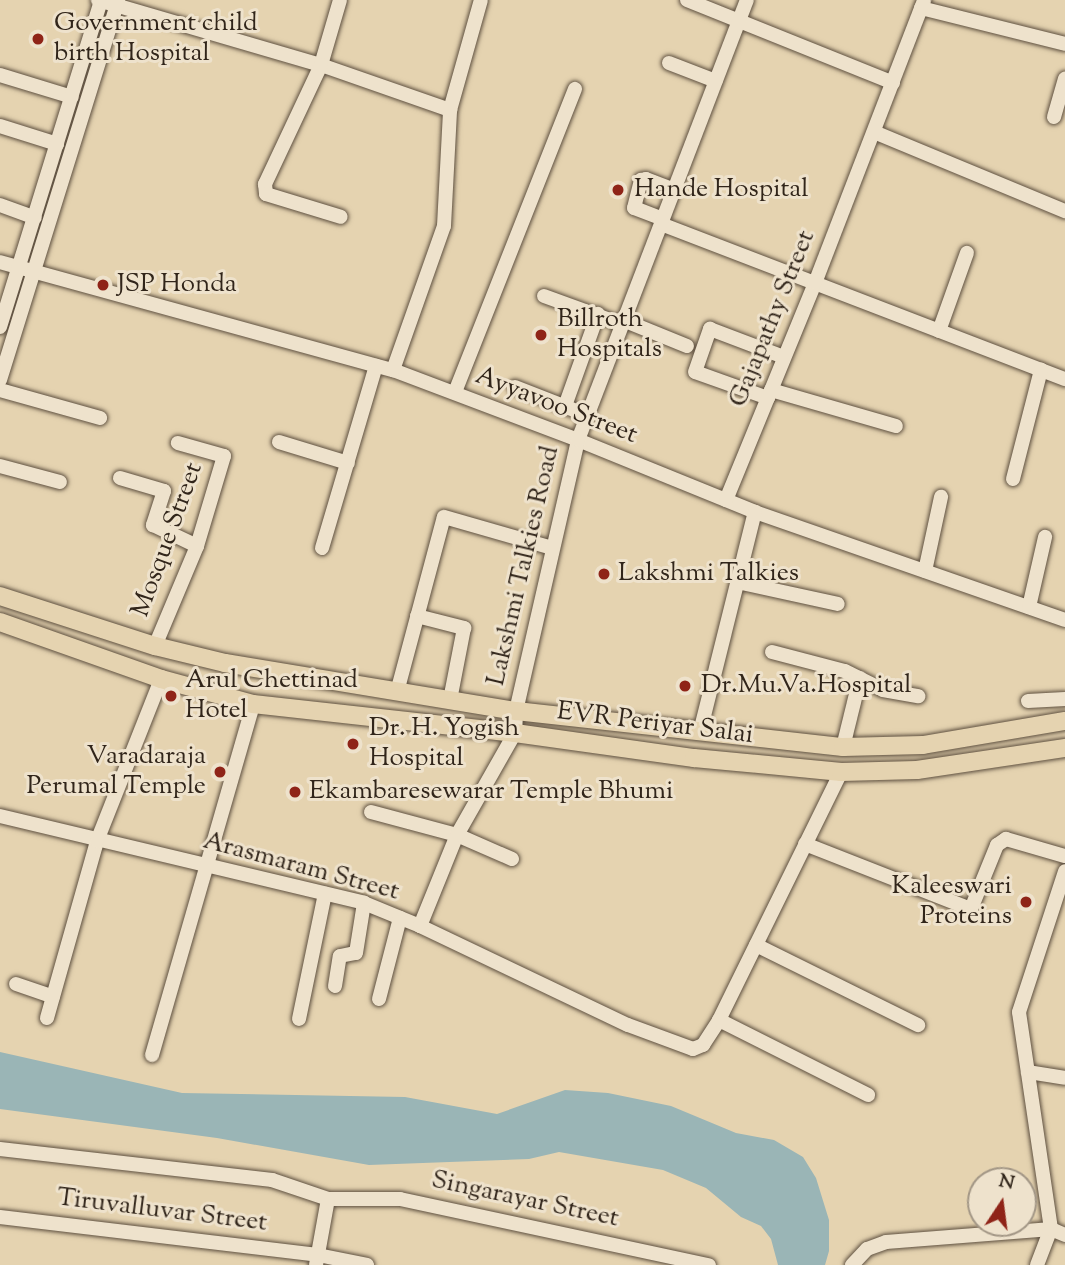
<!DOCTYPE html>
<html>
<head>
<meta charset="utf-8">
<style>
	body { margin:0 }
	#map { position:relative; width:1065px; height:1265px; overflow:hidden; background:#e5d3b0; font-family:"Sorts Mill Goudy",serif }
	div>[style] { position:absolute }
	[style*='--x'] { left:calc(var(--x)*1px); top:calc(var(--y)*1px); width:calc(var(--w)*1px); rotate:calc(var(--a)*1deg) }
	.water>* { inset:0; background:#9ab5b6 }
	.roads { filter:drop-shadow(0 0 2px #5e5040) drop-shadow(0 0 2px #5e5040) }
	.minor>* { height:14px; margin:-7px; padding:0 7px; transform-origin:7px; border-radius:7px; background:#eee2cc }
	.major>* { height:18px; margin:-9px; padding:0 9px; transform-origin:9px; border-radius:9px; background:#e5d3b0 }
	.dots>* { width:19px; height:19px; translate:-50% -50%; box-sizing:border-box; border:4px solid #eee2cc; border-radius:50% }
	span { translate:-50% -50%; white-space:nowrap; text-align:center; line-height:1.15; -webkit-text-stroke:6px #eee2cc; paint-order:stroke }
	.poi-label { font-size:26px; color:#31251a }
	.left { translate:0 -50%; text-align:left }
	.right { translate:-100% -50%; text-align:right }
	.street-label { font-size:26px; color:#31251a }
	.north { position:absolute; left:967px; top:1167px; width:70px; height:70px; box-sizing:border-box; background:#eee2cc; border:2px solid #a29685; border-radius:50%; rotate:13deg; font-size:19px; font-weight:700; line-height:28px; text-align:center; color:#31251a }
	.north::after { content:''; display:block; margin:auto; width:24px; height:32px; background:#8f2418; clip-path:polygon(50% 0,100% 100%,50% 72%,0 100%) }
</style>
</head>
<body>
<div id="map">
	<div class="water">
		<div style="clip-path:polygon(0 1052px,182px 1093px,405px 1097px,497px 1114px,565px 1090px,608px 1093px,671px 1106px,736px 1133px,774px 1140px,803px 1157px,816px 1178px,829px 1220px,829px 1251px,825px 1265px,778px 1265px,771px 1239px,761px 1226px,741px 1217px,706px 1188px,663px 1170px,559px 1152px,529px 1159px,369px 1165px,217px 1138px,0 1109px)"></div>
	</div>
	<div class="roads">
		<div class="minor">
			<div style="--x:98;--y:0;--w:232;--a:16.3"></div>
			<div style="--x:321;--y:65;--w:137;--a:19.2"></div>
			<div style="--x:340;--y:0;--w:68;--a:106.3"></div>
			<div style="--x:321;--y:65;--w:132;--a:115.2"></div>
			<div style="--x:265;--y:184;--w:10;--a:84"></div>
			<div style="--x:266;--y:194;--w:78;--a:17"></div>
			<div style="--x:687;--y:0;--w:222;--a:21.9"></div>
			<div style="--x:921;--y:8;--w:148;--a:14"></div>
			<div style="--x:669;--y:63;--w:50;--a:21"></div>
			<div style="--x:0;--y:75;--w:75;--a:17"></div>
			<div style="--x:1054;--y:117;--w:40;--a:-74"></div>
			<div style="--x:0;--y:126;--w:60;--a:17.5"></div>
			<div style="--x:874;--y:132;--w:207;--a:22.5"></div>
			<div style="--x:0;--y:205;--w:37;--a:20"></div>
			<div style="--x:663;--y:219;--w:31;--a:-159"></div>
			<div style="--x:634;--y:208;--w:29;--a:-76"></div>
			<div style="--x:641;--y:180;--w:5;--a:-11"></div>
			<div style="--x:646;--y:179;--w:30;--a:21"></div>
			<div style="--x:661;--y:224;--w:433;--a:21"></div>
			<div style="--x:0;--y:262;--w:408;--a:15.4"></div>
			<div style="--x:393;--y:370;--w:198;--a:20.7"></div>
			<div style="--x:578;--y:440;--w:191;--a:22.1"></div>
			<div style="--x:755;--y:512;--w:328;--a:19.2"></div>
			<div style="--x:544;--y:296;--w:82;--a:20"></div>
			<div style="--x:623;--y:320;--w:69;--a:22.1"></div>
			<div style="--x:0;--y:327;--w:342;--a:-72.8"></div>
			<div style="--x:939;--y:331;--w:83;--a:-70.3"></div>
			<div style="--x:393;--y:370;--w:153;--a:-70.5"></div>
			<div style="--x:444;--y:226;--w:116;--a:-87"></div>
			<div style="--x:450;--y:110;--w:114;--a:-74.3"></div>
			<div style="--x:0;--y:380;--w:398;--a:-72.7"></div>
			<div style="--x:515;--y:387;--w:77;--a:21.3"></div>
			<div style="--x:0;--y:390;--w:104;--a:15.6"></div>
			<div style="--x:771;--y:390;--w:130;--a:16.1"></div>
			<div style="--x:455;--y:392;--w:326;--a:-68.4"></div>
			<div style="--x:768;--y:398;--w:77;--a:-160.4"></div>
			<div style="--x:695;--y:372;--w:46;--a:-70.8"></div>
			<div style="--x:710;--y:329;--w:79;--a:20.7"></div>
			<div style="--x:565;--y:406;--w:98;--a:-70.3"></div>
			<div style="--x:279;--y:442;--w:72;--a:16.9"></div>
			<div style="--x:0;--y:466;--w:62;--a:14.9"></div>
			<div style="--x:120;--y:478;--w:46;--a:16.5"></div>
			<div style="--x:164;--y:491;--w:36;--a:108"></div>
			<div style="--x:153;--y:525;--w:49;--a:25.5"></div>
			<div style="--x:1013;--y:479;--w:113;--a:-75.6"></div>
			<div style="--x:726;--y:500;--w:235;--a:-67.7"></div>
			<div style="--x:815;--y:283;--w:303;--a:-68.9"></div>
			<div style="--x:322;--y:548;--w:190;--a:-73.5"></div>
			<div style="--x:925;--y:571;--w:76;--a:-77.8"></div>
			<div style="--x:737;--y:582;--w:103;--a:12.3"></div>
			<div style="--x:1029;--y:607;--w:72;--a:-77.1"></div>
			<div style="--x:417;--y:616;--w:49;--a:14.3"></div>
			<div style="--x:464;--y:628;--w:73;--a:101"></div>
			<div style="--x:155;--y:646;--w:108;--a:-67.2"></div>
			<div style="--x:197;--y:546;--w:94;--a:-73.3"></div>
			<div style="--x:224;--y:456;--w:48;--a:-164.2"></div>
			<div style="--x:772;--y:652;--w:75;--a:14.6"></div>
			<div style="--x:845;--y:671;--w:42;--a:26.6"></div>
			<div style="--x:883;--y:690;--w:36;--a:10"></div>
			<div style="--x:397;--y:692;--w:181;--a:-75"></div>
			<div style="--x:444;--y:517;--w:112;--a:16"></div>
			<div style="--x:1028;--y:701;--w:37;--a:-3"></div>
			<div style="--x:700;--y:732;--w:227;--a:-76"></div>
			<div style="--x:843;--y:747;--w:71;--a:-76.2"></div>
			<div style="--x:371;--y:812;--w:89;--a:15"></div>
			<div style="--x:457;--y:835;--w:60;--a:23.6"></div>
			<div style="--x:0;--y:816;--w:374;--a:13.4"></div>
			<div style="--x:364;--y:903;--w:61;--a:22.3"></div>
			<div style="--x:420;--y:926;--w:230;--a:25.5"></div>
			<div style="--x:628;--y:1025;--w:69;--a:20.3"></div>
			<div style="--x:693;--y:1049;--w:11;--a:-22"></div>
			<div style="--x:703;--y:1045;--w:30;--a:-57"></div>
			<div style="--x:719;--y:1020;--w:276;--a:-63.8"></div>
			<div style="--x:805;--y:844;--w:178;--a:21.4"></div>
			<div style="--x:971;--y:909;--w:69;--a:-67.9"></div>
			<div style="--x:997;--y:845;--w:11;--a:-34"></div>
			<div style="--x:1006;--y:839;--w:61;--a:16.1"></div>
			<div style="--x:420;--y:926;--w:98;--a:-67.9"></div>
			<div style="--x:457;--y:835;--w:117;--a:-60.4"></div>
			<div style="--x:515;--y:733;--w:22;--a:-87"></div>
			<div style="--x:516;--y:711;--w:278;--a:-77.1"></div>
			<div style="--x:578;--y:440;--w:471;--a:-69"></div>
			<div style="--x:756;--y:945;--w:181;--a:26.3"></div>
			<div style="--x:16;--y:984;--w:39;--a:19"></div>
			<div style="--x:335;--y:986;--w:30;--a:-81"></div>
			<div style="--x:340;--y:956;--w:16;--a:-11"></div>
			<div style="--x:356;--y:953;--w:51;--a:-80.9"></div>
			<div style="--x:379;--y:999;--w:84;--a:-75.5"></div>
			<div style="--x:47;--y:1018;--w:184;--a:-74.2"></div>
			<div style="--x:97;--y:841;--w:174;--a:-68.4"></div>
			<div style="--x:299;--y:1019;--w:128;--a:-78.3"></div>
			<div style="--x:719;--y:1020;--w:167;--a:26.7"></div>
			<div style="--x:152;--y:1055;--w:365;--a:-73.9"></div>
			<div style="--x:1028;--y:1072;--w:37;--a:9"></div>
			<div style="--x:0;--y:1149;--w:274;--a:6.5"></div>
			<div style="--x:272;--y:1180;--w:59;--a:18.7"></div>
			<div style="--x:328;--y:1199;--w:72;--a:0"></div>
			<div style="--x:400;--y:1199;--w:316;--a:12.1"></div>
			<div style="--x:0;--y:1217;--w:320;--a:6.8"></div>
			<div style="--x:318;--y:1255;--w:50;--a:11.5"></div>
			<div style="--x:316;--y:1265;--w:67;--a:-79.7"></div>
			<div style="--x:852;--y:1265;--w:22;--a:-47"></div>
			<div style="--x:867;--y:1249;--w:20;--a:-20"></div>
			<div style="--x:886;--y:1242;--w:166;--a:-4.5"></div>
			<div style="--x:1051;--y:1229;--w:15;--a:23"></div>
			<div style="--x:1037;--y:1265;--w:39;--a:-69"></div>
			<div style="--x:1051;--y:1229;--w:219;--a:-98.4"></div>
			<div style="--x:1019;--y:1012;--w:148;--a:-71.9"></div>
		</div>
		<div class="major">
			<div style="--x:0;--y:596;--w:163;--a:17.9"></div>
			<div style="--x:155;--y:646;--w:72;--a:13.7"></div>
			<div style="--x:225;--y:663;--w:295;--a:9.4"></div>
			<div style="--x:516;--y:711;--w:329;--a:6.3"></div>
			<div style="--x:843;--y:747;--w:80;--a:-1.4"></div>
			<div style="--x:923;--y:745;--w:144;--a:-9.6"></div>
			<div style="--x:0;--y:622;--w:171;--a:19.5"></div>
			<div style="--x:161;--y:679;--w:95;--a:15.2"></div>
			<div style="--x:253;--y:704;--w:264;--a:6.3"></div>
			<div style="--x:515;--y:733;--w:181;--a:8"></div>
			<div style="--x:694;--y:758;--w:148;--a:5.4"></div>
			<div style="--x:841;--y:772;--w:76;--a:-1.5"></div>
			<div style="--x:917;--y:770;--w:150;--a:-8.5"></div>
		</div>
	</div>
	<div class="dots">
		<div style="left:38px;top:39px;background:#8f2418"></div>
		<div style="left:618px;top:190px;background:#8f2418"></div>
		<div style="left:103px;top:285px;background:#8f2418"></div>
		<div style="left:541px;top:335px;background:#8f2418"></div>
		<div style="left:604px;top:574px;background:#8f2418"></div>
		<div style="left:685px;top:686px;background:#8f2418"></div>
		<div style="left:171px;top:696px;background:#8f2418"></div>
		<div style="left:353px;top:744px;background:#8f2418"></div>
		<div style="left:220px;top:772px;background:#8f2418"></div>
		<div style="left:295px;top:792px;background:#8f2418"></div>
		<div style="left:1026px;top:902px;background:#8f2418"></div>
	</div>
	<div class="poi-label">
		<span class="left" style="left:54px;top:39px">Government child<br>birth Hospital</span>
		<span class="left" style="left:634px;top:190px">Hande Hospital</span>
		<span class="left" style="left:117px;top:285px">JSP Honda</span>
		<span class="left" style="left:557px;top:335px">Billroth<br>Hospitals</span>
		<span class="left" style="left:618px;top:574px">Lakshmi Talkies</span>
		<span class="left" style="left:185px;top:696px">Arul Chettinad<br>Hotel</span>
		<span class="left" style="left:701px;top:686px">Dr.Mu.Va.Hospital</span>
		<span class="left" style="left:369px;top:744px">Dr. H. Yogish<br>Hospital</span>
		<span class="right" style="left:206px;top:772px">Varadaraja<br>Perumal Temple</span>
		<span class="left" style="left:309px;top:792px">Ekambaresewarar Temple Bhumi</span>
		<span class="right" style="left:1012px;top:902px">Kaleeswari<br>Proteins</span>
	</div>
	<div class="street-label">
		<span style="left:773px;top:319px;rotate:-68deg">Gajapathy Street</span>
		<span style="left:556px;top:406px;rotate:21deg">Ayyavoo Street</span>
		<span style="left:168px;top:540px;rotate:-70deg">Mosque Street</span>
		<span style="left:524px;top:566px;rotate:-77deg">Lakshmi Talkies Road</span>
		<span style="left:655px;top:724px;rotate:7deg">EVR Periyar Salai</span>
		<span style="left:301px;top:867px;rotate:15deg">Arasmaram Street</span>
		<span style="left:525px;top:1200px;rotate:12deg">Singarayar Street</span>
		<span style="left:162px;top:1211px;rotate:7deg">Tiruvalluvar Street</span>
	</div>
	<div class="north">N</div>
</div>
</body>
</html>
